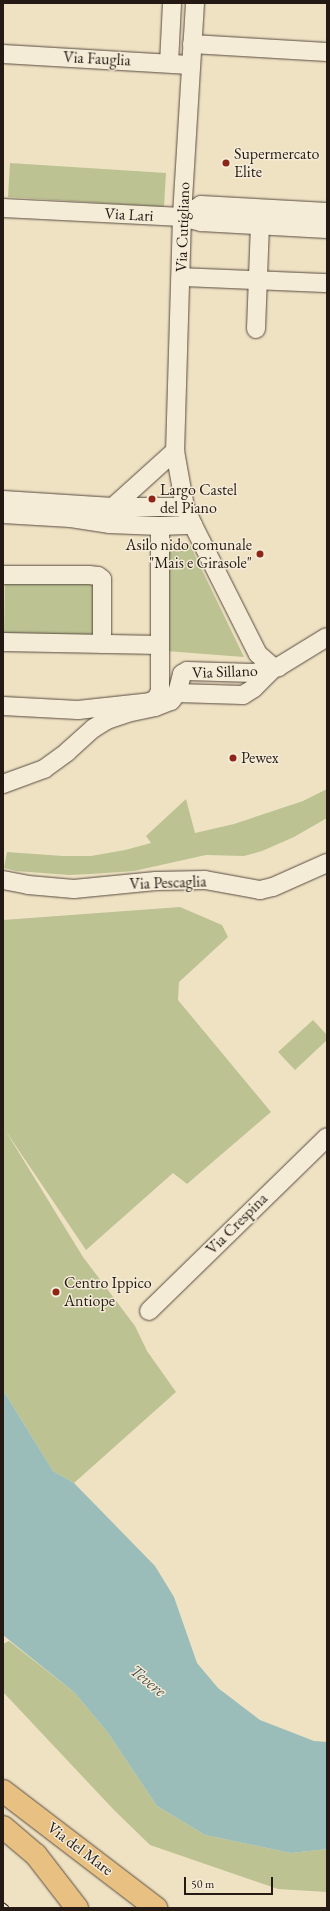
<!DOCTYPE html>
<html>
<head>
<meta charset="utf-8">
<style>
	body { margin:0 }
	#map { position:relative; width:330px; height:1911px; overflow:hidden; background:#efe2c3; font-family:"EB Garamond",serif }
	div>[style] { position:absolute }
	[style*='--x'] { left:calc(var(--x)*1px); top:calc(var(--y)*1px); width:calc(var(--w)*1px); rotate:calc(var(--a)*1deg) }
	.green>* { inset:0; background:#bcc292 }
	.water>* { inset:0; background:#9abdb9 }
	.roads { filter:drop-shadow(0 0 1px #584b40) drop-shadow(0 0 1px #584b40) }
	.minor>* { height:18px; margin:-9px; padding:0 9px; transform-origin:9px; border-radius:9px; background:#f5ecd8 }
	.major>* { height:22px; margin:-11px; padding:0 11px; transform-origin:11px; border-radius:11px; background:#e8c182 }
	.rail>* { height:4.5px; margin-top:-2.25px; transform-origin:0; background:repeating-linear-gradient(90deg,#f5ecd8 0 9px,#251914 0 18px); box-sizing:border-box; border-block:1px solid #251914 }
	.dots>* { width:11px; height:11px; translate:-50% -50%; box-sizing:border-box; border:2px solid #f5ecd8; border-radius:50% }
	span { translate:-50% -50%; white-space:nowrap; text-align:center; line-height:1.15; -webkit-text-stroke:3px #f5ecd8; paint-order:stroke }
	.street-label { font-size:16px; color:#251914 }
	.poi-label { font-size:16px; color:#251914 }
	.left { translate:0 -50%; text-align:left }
	.right { translate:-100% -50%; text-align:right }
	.water-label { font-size:17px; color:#4e524e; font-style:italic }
	.frame { position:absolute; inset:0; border:4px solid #251914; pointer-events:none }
	.scale { position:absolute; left:184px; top:1877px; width:89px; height:18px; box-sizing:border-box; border:2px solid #251914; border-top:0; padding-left:5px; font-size:12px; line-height:14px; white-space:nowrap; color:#251914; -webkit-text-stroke:3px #f5ecd8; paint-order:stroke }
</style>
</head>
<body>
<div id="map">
	<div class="green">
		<div style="clip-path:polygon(10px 163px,166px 173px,164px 207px,8px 197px)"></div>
		<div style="clip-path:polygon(168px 541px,189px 543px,244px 657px,166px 651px)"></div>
		<div style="clip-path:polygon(5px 577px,97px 580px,96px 638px,4px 635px)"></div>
		<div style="clip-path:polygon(327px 789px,327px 818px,294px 837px,262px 851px,244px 856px,206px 855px,134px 871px,91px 874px,69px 875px,16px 871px,4px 868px,7px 852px,63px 856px,91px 856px,125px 850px,151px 843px,146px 836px,186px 799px,195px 833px,234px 824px,303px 801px)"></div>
		<div style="clip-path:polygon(180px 907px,222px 925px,228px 937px,179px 982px,178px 1000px,271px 1112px,187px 1184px,173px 1173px,86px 1250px,5px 1130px,83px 1257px,135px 1326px,147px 1351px,176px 1392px,74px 1483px,53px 1471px,3px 1390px,3px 920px)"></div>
		<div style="clip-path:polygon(313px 1020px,327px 1035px,327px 1040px,295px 1070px,278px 1052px)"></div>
		<div style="clip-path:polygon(9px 1641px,75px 1693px,108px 1733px,157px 1806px,205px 1835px,291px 1853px,327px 1849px,327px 1892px,278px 1889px,150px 1845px,114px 1810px,3px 1692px,3px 1644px)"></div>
	</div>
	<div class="water">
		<div style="clip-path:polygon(3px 1390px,53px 1471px,74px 1483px,155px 1566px,174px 1597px,197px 1663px,218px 1688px,260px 1720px,314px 1741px,327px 1742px,327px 1849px,291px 1853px,205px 1835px,157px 1806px,108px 1733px,75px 1693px,3px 1635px)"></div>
	</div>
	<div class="roads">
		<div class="minor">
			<div style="--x:195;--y:3;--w:214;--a:93.5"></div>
			<div style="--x:182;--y:217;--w:234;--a:91.7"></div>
			<div style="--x:175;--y:451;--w:57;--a:79.9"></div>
			<div style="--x:185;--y:507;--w:20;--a:66"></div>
			<div style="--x:193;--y:525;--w:144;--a:63.3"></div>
			<div style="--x:258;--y:654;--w:21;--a:41"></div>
			<div style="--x:192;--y:44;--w:135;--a:3.4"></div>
			<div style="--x:3;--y:54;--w:187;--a:3.4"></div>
			<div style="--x:169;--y:63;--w:60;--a:-87.1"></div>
			<div style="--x:3;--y:208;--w:179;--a:2.9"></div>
			<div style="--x:182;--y:217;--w:20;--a:15"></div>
			<div style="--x:201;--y:222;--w:126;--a:3.2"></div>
			<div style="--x:182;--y:217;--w:22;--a:-32"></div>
			<div style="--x:201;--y:205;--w:126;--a:3.2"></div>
			<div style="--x:181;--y:277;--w:146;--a:2.4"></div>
			<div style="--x:256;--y:329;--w:103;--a:-87.8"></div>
			<div style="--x:3;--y:500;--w:110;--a:3.6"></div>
			<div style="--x:113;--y:507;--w:72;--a:0"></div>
			<div style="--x:113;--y:507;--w:84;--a:-42.1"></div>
			<div style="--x:3;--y:514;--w:68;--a:3.4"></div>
			<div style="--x:71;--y:518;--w:38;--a:9"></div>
			<div style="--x:109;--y:524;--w:51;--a:2.2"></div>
			<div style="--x:160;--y:526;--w:33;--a:-2"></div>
			<div style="--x:3;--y:575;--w:86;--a:0"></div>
			<div style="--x:89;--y:575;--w:9;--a:6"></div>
			<div style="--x:98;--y:576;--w:5;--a:37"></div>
			<div style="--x:102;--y:579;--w:65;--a:90"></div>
			<div style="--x:3;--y:642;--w:157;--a:1.1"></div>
			<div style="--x:177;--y:693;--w:66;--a:1.7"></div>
			<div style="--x:243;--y:695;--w:13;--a:-32"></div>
			<div style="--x:254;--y:688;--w:27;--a:-45"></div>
			<div style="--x:3;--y:706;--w:75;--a:3.1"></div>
			<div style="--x:78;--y:710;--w:72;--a:-6.3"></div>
			<div style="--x:150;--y:702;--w:7;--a:-27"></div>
			<div style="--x:156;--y:699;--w:9;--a:-63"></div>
			<div style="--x:160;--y:691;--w:165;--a:-90"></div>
			<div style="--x:3;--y:784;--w:44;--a:-20.1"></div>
			<div style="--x:44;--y:769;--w:29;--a:-36"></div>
			<div style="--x:67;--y:752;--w:36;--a:-42"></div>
			<div style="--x:94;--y:728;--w:15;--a:-32"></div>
			<div style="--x:107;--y:720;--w:21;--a:-19"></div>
			<div style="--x:127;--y:713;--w:29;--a:-12"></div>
			<div style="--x:155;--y:707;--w:17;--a:-21"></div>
			<div style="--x:171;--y:701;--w:10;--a:-53"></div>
			<div style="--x:177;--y:693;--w:20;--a:-75"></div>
			<div style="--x:182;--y:674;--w:6;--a:-31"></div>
			<div style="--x:187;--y:671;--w:66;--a:1.7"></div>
			<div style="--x:253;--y:673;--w:26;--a:-13"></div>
			<div style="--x:278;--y:667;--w:57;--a:-31.5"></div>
			<div style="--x:3;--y:880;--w:25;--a:11"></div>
			<div style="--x:28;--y:885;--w:46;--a:5"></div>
			<div style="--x:74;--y:889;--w:82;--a:-5.6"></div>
			<div style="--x:156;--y:881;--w:49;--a:-1.2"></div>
			<div style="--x:205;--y:880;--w:56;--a:10.3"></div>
			<div style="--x:260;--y:890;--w:13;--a:-13"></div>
			<div style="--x:273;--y:887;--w:59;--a:-24"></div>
			<div style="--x:149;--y:1311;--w:249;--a:-44.3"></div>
		</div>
		<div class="major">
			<div style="--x:3;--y:1791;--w:193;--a:37.4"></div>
			<div style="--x:3;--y:1827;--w:43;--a:40.3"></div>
			<div style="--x:36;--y:1855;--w:67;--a:52.3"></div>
		</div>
	</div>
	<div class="rail">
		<div style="--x:3;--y:1904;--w:6;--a:39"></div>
	</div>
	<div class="dots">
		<div style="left:226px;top:163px;background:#8f2418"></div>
		<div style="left:152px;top:499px;background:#8f2418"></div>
		<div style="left:260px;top:554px;background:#8f2418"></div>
		<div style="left:233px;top:758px;background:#8f2418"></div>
		<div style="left:56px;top:1292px;background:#8f2418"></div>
	</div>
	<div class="street-label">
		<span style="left:97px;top:59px;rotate:3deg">Via Fauglia</span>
		<span style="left:129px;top:215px;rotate:3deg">Via Lari</span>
		<span style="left:183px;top:227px;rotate:-88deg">Via Cutigliano</span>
		<span style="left:225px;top:672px;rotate:-2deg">Via Sillano</span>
		<span style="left:168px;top:883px;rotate:-2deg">Via Pescaglia</span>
		<span style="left:237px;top:1224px;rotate:-45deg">Via Crespina</span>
		<span style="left:80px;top:1849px;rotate:37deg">Via del Mare</span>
	</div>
	<div class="poi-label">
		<span class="left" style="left:234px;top:163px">Supermercato<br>Elite</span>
		<span class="left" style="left:160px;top:499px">Largo Castel<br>del Piano</span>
		<span class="right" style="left:252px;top:554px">Asilo nido comunale<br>"Mais e Girasole"</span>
		<span class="left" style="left:241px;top:758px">Pewex</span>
		<span class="left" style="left:64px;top:1292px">Centro Ippico<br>Antiope</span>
	</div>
	<div class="water-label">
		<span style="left:148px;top:1681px;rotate:39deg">Tevere</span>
	</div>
	<div class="frame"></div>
	<div class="scale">50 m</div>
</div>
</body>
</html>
